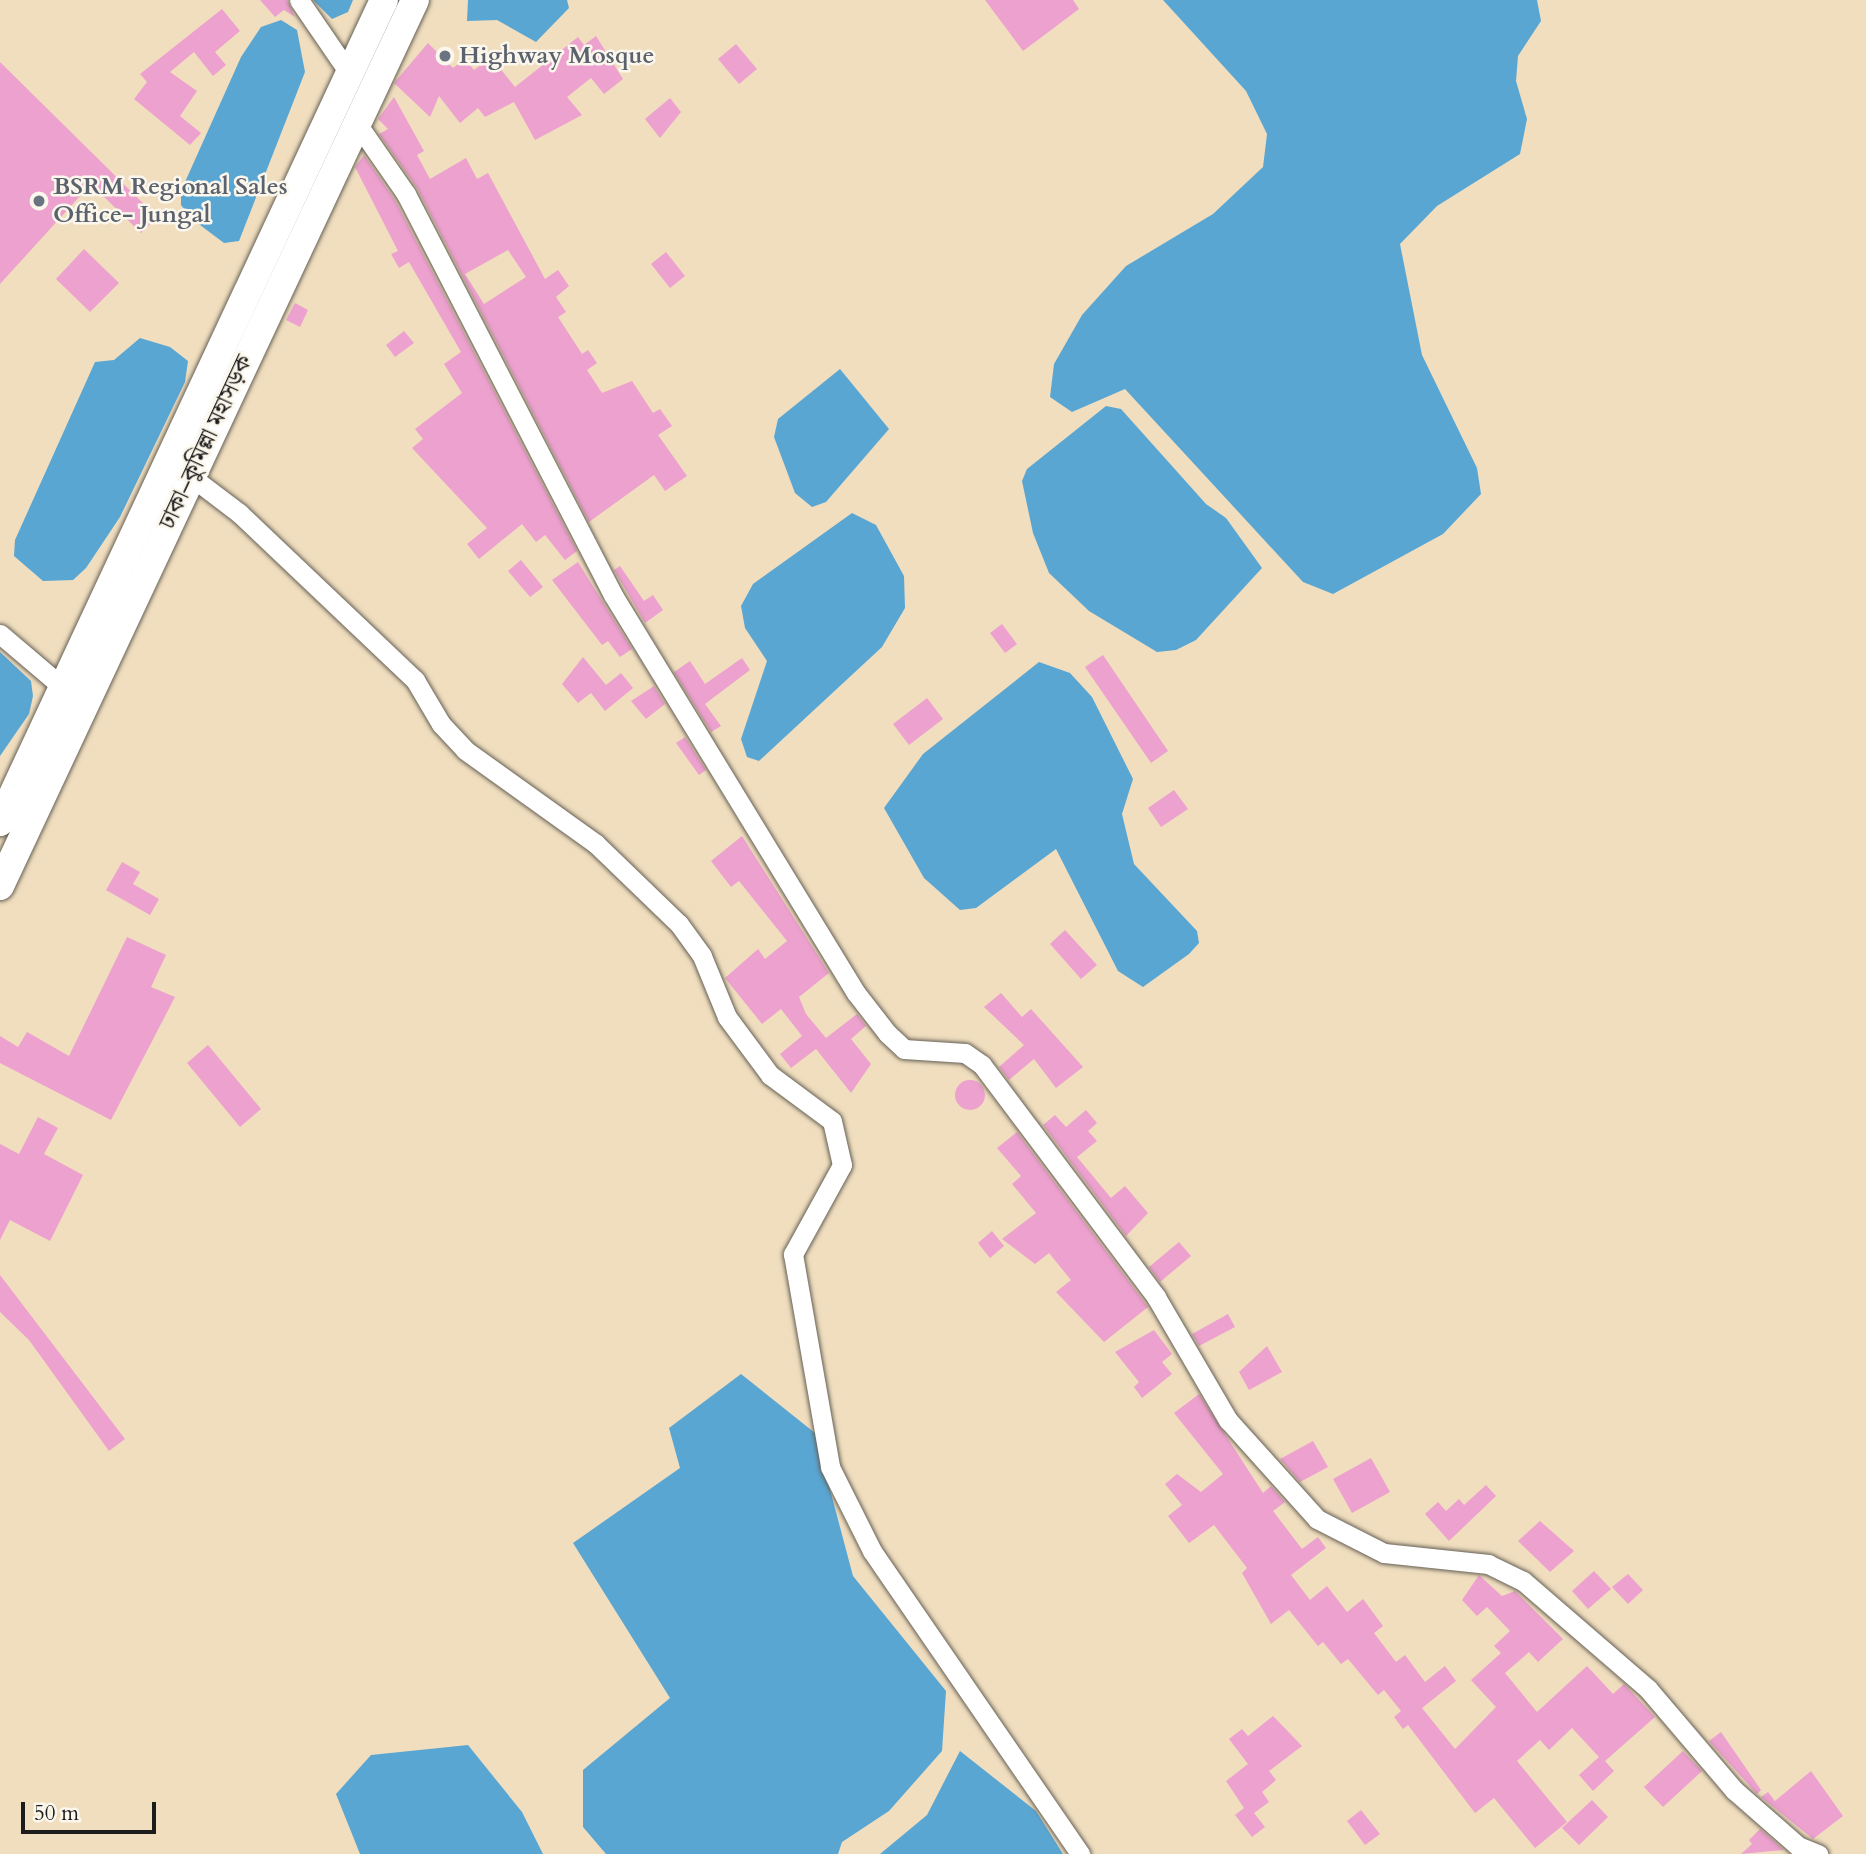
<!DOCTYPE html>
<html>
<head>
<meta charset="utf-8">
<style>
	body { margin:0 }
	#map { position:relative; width:1866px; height:1854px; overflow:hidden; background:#f0debf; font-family:Cardo,"Noto Serif Bengali",serif }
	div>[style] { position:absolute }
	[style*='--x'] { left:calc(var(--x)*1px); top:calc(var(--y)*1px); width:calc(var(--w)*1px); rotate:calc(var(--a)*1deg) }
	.water>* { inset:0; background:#5aa6d3 }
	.building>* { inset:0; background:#eda1ce }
	.round { border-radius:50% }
	.roads { filter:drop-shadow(0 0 2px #666055) drop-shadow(0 0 2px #666055) }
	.minor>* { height:19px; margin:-9.5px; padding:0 9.5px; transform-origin:9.5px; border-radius:9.5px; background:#fff }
	.highway>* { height:28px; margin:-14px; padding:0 14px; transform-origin:14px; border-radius:14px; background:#fff }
	.dots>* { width:19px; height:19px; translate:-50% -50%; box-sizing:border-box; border:4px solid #fbf7ec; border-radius:50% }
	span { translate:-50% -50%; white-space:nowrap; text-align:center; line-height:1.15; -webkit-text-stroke:5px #fbf7ec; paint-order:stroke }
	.worship-label { font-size:24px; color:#5b616d; font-weight:700 }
	.left { translate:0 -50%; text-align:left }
	.street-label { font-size:24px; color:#1c1c1c }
	.scale { position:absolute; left:21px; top:1802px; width:135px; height:32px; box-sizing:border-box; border:4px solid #1c1c1c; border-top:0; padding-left:9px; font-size:21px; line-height:24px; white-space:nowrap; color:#1c1c1c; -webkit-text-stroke:5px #fbf7ec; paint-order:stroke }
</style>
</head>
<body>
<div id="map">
	<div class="water">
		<div style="clip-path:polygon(313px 0,353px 0,348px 12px,332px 19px)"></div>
		<div style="clip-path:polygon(468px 0,567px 0,569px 8px,536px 42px,497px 20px,467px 21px)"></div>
		<div style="clip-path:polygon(1163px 0,1537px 0,1541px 21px,1518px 56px,1516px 81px,1527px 119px,1520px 154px,1437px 206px,1400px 244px,1422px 355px,1477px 468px,1481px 494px,1443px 534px,1333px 594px,1303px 582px,1125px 389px,1072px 412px,1050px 397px,1054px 364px,1082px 315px,1126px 266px,1213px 214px,1263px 167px,1267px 134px,1246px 91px)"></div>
		<div style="clip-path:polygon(281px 20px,297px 30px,305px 72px,239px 241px,224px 243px,192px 219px,181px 205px,181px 191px,241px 57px,261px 27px)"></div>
		<div style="clip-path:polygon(140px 338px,170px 347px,188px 361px,185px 382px,120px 517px,86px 568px,73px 580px,43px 581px,14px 556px,15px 540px,95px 362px,114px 360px)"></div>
		<div style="clip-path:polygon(840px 369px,889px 429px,826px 502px,812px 507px,795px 493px,774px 437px,778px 419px)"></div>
		<div style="clip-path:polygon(1106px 406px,1121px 409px,1206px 504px,1226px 518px,1262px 568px,1196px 640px,1176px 650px,1157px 652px,1089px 611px,1049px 573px,1033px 533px,1022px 481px,1027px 469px)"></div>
		<div style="clip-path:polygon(852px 513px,876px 525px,904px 576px,905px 608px,882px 647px,759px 761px,747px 757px,741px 739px,767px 661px,745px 628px,741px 606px,753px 584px)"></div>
		<div style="clip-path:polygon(0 652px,31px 681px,33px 696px,29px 714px,0 756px)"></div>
		<div style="clip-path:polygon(1039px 662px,1070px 673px,1092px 697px,1133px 779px,1122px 814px,1134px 864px,1197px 931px,1199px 943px,1189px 954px,1143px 987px,1118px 971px,1056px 849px,976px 908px,960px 910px,924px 878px,884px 808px,923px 754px)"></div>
		<div style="clip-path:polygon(741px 1374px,815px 1433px,853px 1576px,946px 1691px,942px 1751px,889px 1811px,842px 1842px,838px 1854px,606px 1854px,583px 1827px,583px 1770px,670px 1698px,573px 1543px,680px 1468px,669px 1428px)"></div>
		<div style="clip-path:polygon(468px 1745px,522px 1812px,543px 1854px,360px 1854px,336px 1794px,371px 1755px)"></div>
		<div style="clip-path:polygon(960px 1751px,1036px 1811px,1063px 1854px,880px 1854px,927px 1815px)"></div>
	</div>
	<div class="building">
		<div style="clip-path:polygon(260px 0,287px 0,295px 17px,284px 10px,275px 17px)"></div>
		<div style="clip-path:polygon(985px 0,1073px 0,1079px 9px,1023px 51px)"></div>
		<div style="clip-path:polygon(222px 9px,240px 31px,215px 52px,226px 65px,213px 76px,194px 52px,170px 72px,197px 91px,180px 116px,201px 133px,190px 145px,134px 99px,147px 82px,140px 74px)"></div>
		<div style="clip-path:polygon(596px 36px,623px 79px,604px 94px,591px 78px,567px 97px,582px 115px,535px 140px,514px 102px,485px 117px,478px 108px,460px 123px,439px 96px,430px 117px,394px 83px,428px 43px,453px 68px,465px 59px,474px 70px,491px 57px,515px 87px,578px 37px,584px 45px)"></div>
		<div style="clip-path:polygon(736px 44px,757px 69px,739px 84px,718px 59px)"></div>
		<div style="clip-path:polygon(0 62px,157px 217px,141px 233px,91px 184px,0 284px)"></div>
		<div style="clip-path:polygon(evenodd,394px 97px,424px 151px,417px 155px,430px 179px,466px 158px,477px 179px,488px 173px,545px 279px,558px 270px,569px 286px,556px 297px,566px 312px,558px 317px,582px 354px,588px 350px,597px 363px,587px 370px,602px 393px,632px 381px,653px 413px,660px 409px,672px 426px,658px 435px,687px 476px,665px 491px,654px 475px,589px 522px,417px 188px,379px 134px,388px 129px,378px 119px,394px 97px,508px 250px,526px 277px,484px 304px,465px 274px,508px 250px)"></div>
		<div style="clip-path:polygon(670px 98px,681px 112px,660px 138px,645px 119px)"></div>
		<div style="clip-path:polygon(364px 155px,395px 200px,577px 551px,565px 560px,545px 535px,536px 542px,522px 524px,479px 559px,467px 544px,487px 528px,412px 448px,423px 439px,415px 429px,462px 393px,444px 364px,461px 352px,409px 262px,399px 268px,391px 254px,398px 251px,355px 167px)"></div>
		<div style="clip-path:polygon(84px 249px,119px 283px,90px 312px,56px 279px)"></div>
		<div style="clip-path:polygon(666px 252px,685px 276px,670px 288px,651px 264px)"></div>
		<div style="clip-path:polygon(295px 303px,308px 310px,300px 327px,286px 320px)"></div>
		<div style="clip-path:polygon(404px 331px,414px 343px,395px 357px,386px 345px)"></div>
		<div style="clip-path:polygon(521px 560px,543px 587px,530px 597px,508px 571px)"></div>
		<div style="clip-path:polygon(578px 562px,632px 649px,620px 657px,608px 641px,602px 645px,552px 580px)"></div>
		<div style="clip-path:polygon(620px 566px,644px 601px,653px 595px,663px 610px,645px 623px,614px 570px)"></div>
		<div style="clip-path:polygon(1002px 624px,1017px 644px,1005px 653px,990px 633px)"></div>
		<div style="clip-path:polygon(1103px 655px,1168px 751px,1151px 763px,1085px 667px)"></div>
		<div style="clip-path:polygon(583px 657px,606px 685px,621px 673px,633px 688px,605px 711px,591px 693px,578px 703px,562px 684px)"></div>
		<div style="clip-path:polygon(742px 658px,750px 670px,705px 704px,721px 726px,711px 732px,674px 672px,690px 661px,705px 684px)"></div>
		<div style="clip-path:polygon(654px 686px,665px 704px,646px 719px,631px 701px)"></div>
		<div style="clip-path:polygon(927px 698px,943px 719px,909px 745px,893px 724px)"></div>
		<div style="clip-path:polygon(685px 737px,706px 770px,699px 775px,676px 743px)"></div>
		<div style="clip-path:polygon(1174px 790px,1188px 809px,1161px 827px,1148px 808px)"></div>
		<div style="clip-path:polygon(742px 836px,829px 973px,799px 997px,806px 1014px,826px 1038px,857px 1014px,866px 1026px,851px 1039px,871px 1064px,851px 1093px,816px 1049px,791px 1068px,780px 1054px,802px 1036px,781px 1009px,762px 1024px,725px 978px,758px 949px,765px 959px,787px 941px,739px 881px,731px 887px,711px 861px)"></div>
		<div style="clip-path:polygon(122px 862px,140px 872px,133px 884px,159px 899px,150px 915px,106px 890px)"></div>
		<div style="clip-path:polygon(1065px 930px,1097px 965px,1081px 979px,1050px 944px)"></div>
		<div style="clip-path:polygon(127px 937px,166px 955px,151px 987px,175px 997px,111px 1120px,0 1063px,0 1036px,18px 1047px,27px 1032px,69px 1056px)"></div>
		<div style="clip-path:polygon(1001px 993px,1022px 1017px,1031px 1009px,1083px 1067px,1056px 1088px,1034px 1059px,1009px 1080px,999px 1067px,1024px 1045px,984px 1007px)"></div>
		<div style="clip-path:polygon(208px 1045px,261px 1109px,240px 1127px,187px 1063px)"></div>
		<div class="round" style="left:955px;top:1080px;width:30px;height:30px"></div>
		<div style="clip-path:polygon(1086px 1110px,1097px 1123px,1088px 1131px,1097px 1141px,1077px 1157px,1111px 1198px,1125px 1186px,1148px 1213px,1126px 1236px,1043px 1125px,1055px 1115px,1066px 1127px)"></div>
		<div style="clip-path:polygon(38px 1117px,58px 1128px,44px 1154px,83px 1175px,50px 1241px,10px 1220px,0 1240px,0 1144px,19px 1154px)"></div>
		<div style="clip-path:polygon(1017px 1132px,1148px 1307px,1104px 1342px,1056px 1292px,1071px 1280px,1049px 1253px,1035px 1264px,1002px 1239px,1036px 1213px,1012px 1184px,1021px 1176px,997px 1148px)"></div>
		<div style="clip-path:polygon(992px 1231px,1004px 1246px,990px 1258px,978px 1243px)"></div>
		<div style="clip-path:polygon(1179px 1242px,1191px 1256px,1160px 1282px,1149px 1267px)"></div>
		<div style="clip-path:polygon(0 1275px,125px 1439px,109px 1451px,29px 1340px,0 1312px)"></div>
		<div style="clip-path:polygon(1228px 1314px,1235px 1327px,1199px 1346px,1192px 1334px)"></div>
		<div style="clip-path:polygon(1154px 1330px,1172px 1354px,1162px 1362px,1172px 1374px,1142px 1398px,1134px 1387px,1139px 1382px,1115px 1352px)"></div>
		<div style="clip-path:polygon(1267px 1346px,1282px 1372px,1249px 1390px,1239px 1372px)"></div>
		<div style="clip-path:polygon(1199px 1394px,1263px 1493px,1271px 1486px,1285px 1502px,1273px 1511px,1302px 1549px,1318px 1537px,1326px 1548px,1291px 1575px,1310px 1600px,1327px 1586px,1347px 1612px,1363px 1599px,1383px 1626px,1374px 1633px,1396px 1662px,1405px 1655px,1425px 1682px,1445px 1666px,1456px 1681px,1422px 1708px,1455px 1749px,1496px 1707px,1471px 1680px,1501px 1653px,1494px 1646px,1510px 1631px,1487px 1607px,1477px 1616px,1462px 1600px,1479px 1575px,1502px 1596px,1515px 1591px,1563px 1639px,1538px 1662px,1529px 1652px,1505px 1673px,1537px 1712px,1587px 1666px,1613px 1694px,1624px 1684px,1655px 1717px,1605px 1761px,1614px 1771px,1593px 1791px,1579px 1775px,1599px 1757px,1572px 1728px,1549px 1750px,1540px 1740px,1517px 1761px,1567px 1822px,1535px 1848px,1494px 1798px,1475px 1813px,1408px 1725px,1403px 1729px,1394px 1717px,1401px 1711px,1384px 1690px,1378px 1695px,1348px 1659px,1341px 1664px,1323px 1642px,1318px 1646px,1289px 1610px,1271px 1624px,1242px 1573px,1247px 1568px,1214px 1525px,1189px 1543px,1168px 1516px,1182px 1505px,1165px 1484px,1177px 1474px,1201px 1492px,1223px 1474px,1174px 1413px)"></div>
		<div style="clip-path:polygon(1313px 1441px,1328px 1467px,1300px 1482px,1280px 1459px)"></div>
		<div style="clip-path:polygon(1371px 1458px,1390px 1492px,1352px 1513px,1333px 1479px)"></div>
		<div style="clip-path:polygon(1486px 1485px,1496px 1496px,1449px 1541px,1425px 1514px,1438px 1502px,1446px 1511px,1459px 1499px,1464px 1505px)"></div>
		<div style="clip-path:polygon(1540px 1521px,1574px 1551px,1550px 1572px,1518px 1541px)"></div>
		<div style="clip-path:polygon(1594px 1571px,1611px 1589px,1588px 1609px,1572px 1591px)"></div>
		<div style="clip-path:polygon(1628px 1574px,1643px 1590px,1628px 1604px,1612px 1587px)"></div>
		<div style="clip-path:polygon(1273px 1716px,1302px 1746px,1269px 1771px,1276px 1780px,1262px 1792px,1269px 1802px,1254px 1813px,1265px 1827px,1252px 1837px,1235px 1815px,1244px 1808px,1226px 1781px,1248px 1764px,1229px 1739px,1242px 1729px,1248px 1736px)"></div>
		<div style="clip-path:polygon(1721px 1732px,1761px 1790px,1757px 1794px,1709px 1741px)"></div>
		<div style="clip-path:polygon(1683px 1751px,1702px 1771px,1663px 1807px,1644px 1787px)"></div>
		<div style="clip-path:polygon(1811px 1771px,1843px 1816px,1813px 1839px,1761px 1797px,1768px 1792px,1775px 1801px)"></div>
		<div style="clip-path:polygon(1592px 1800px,1608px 1817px,1579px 1845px,1562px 1828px)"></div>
		<div style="clip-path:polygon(1361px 1810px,1380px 1834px,1365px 1845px,1347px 1821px)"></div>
		<div style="clip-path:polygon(1760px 1829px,1784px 1850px,1741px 1854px,1752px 1844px,1749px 1840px)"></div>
	</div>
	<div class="roads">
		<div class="minor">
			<div style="--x:299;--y:0;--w:88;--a:55.6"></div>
			<div style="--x:356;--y:122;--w:88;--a:55.2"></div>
			<div style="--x:406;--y:194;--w:451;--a:62.7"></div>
			<div style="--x:613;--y:595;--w:466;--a:58.6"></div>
			<div style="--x:856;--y:993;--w:51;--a:52.2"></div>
			<div style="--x:887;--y:1033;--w:23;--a:43"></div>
			<div style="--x:904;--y:1049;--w:61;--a:3.8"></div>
			<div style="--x:965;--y:1053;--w:21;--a:35"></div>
			<div style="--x:982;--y:1065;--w:290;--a:53.1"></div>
			<div style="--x:1156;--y:1297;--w:143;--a:59.7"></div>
			<div style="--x:1228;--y:1420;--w:133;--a:48"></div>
			<div style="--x:1317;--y:1519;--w:75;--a:26.9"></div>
			<div style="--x:1384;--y:1553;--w:105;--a:6"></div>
			<div style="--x:1488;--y:1564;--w:39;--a:26"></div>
			<div style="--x:1523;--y:1581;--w:165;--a:40.8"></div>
			<div style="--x:1648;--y:1689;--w:133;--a:49.6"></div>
			<div style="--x:1734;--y:1790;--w:85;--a:41.2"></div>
			<div style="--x:1798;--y:1846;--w:22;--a:22"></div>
			<div style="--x:189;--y:475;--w:63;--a:37.2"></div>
			<div style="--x:239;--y:513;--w:243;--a:43.5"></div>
			<div style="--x:415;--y:680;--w:51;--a:59.4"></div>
			<div style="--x:441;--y:724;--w:35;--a:47"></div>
			<div style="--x:465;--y:750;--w:160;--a:35.6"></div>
			<div style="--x:595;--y:843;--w:117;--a:44"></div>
			<div style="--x:679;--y:924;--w:39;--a:54"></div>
			<div style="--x:702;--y:956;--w:66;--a:67.7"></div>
			<div style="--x:727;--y:1017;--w:72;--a:53.4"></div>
			<div style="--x:770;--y:1075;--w:77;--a:36.6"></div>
			<div style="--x:832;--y:1121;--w:45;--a:77.2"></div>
			<div style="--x:842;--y:1165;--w:102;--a:118.8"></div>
			<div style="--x:793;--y:1254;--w:216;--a:80.1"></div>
			<div style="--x:830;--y:1467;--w:94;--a:63.4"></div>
			<div style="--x:872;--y:1551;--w:368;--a:55.5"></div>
			<div style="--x:0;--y:634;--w:80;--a:40.4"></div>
		</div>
		<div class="highway">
			<div style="--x:0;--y:822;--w:907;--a:-64.96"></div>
			<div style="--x:0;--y:886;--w:978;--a:-64.9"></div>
		</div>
	</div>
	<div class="dots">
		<div style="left:445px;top:56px;background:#6b7280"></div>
		<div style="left:39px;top:201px;background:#6b7280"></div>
	</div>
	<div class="worship-label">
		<span class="left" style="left:459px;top:56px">Highway Mosque</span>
		<span class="left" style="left:53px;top:201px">BSRM Regional Sales<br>Office- Jungal</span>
	</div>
	<div class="street-label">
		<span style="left:206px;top:442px;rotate:-65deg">ঢাকা–কুমিল্লা মহাসড়ক</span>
	</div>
	<div class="scale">50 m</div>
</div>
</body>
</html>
